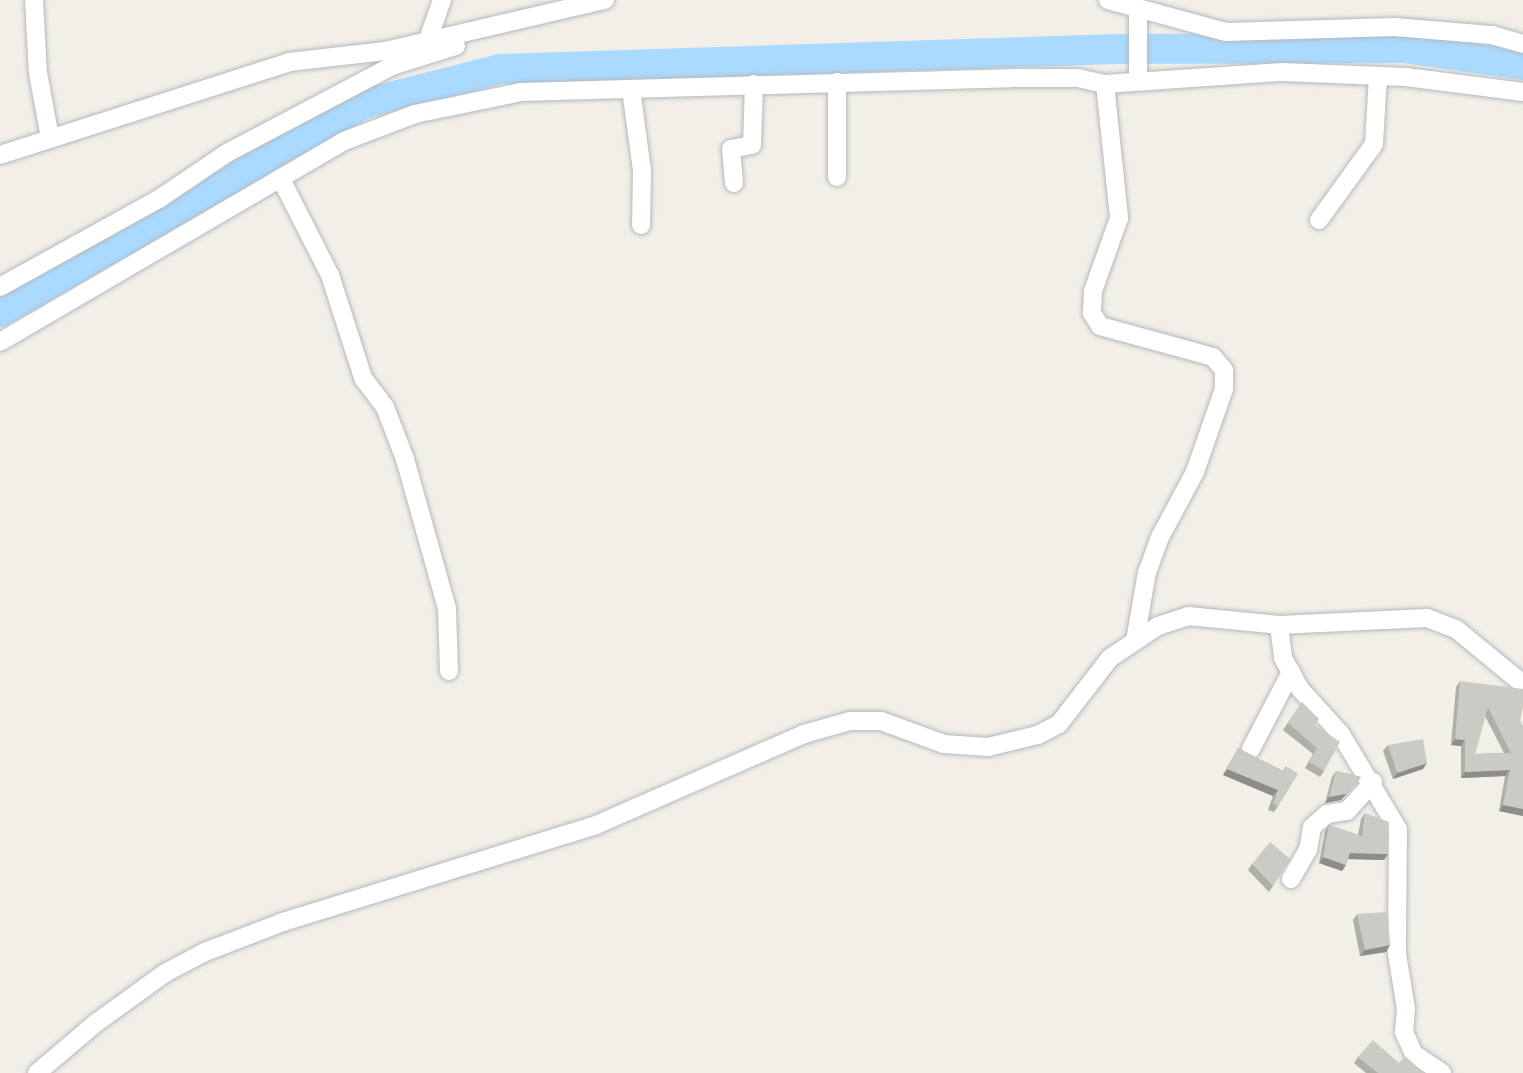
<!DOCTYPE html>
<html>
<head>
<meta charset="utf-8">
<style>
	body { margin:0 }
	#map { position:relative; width:1523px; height:1073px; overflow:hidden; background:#f1efe8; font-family:Inter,sans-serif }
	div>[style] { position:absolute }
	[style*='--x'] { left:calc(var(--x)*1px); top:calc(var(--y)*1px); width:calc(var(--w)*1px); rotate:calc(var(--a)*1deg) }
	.river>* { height:30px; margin:-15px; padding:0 15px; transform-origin:15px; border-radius:15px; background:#aadaff }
	.roads { filter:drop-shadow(0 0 2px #b5b8bc) drop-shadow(0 0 2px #b5b8bc) }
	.minor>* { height:18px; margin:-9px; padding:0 9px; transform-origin:9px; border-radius:9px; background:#fff }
	.wall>* { inset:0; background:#afaea9 }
	.shaded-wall>* { inset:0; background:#8f8d8a }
	.building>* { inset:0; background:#cccac5 }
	span { translate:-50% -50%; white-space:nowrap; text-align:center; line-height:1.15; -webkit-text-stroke:5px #fff; paint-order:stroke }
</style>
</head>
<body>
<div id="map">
	<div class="river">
		<div style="--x:0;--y:312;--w:418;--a:-29.8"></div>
		<div style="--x:363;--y:104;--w:140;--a:-14.4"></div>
		<div style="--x:499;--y:69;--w:619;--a:-1.85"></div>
		<div style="--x:1118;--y:49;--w:286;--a:-0.2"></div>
		<div style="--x:1404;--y:48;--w:120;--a:8.1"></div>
	</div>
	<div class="roads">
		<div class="minor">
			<div style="--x:34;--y:0;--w:73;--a:86.9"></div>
			<div style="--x:38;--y:73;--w:66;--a:79.5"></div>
			<div style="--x:1108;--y:0;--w:122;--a:15.2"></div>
			<div style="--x:1226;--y:32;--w:168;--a:-1.7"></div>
			<div style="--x:1394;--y:27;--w:98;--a:4.7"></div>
			<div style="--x:1492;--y:35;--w:32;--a:16"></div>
			<div style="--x:427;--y:42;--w:45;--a:-70.3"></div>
			<div style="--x:1138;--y:79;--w:69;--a:-90"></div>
			<div style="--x:837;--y:82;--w:95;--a:90"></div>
			<div style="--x:1105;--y:84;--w:135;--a:84"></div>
			<div style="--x:1119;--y:218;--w:77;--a:109.6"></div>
			<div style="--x:1093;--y:291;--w:22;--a:93"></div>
			<div style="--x:1092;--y:313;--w:15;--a:58"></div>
			<div style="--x:1100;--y:326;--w:117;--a:15.3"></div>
			<div style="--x:1213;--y:357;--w:17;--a:50"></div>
			<div style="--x:1224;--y:370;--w:19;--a:90"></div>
			<div style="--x:1224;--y:389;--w:88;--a:109.3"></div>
			<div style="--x:1195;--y:472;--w:74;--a:118.3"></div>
			<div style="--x:1160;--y:537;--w:37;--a:110"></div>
			<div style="--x:1147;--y:572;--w:70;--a:99.9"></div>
			<div style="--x:631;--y:89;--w:82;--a:82.3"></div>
			<div style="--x:642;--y:170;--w:55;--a:91"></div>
			<div style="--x:0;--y:155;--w:304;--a:-17.8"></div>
			<div style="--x:289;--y:62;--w:97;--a:-6.5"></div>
			<div style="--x:385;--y:51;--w:226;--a:-13.1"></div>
			<div style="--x:281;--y:179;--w:108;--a:63"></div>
			<div style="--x:330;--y:275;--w:108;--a:72.2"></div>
			<div style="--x:363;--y:378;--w:36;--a:53"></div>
			<div style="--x:385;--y:407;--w:56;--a:69"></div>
			<div style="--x:405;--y:459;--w:155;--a:74.3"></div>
			<div style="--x:447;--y:608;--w:63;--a:88.2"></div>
			<div style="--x:734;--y:183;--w:34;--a:-95"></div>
			<div style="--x:731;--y:149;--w:21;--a:-11"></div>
			<div style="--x:752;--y:145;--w:61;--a:-88.1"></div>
			<div style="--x:1319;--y:220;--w:94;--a:-54.1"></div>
			<div style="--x:1374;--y:144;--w:68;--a:-86.6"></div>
			<div style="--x:0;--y:287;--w:182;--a:-29"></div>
			<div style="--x:159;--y:199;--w:82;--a:-34.1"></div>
			<div style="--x:227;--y:153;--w:187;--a:-27.8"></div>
			<div style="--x:392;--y:66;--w:67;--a:-17.4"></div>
			<div style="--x:0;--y:342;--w:398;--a:-30.3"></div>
			<div style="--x:344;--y:141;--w:76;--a:-20.8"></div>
			<div style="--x:415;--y:114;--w:108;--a:-11.7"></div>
			<div style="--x:521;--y:92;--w:489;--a:-1.6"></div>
			<div style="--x:1010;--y:78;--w:68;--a:0"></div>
			<div style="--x:1078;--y:78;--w:28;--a:13"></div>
			<div style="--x:1105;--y:84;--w:178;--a:-3.9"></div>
			<div style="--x:1283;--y:72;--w:123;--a:2.3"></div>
			<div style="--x:1406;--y:77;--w:118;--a:7.3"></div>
			<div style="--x:1279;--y:625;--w:33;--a:83"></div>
			<div style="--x:1283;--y:658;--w:37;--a:61"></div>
			<div style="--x:1301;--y:690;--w:58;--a:47.8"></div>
			<div style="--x:1340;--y:733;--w:112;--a:58.9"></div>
			<div style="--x:1398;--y:829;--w:125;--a:90.5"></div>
			<div style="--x:1397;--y:954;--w:56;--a:80.7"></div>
			<div style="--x:1406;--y:1009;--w:23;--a:95"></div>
			<div style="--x:1404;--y:1032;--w:24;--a:66"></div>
			<div style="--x:1414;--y:1054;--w:34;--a:34"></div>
			<div style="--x:1251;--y:749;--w:87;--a:-62.5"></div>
			<div style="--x:1291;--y:879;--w:34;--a:-60"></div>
			<div style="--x:1308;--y:850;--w:23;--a:-80"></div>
			<div style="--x:1312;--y:827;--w:20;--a:-41"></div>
			<div style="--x:1327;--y:814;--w:20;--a:-9"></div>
			<div style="--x:1347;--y:811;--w:39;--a:-48"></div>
			<div style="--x:37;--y:1073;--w:77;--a:-40.3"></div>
			<div style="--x:96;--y:1023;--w:85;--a:-35.9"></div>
			<div style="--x:165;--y:973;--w:45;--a:-27.7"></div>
			<div style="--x:205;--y:952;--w:84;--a:-21"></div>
			<div style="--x:283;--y:922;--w:328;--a:-17.2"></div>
			<div style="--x:596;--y:825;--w:227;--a:-23.6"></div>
			<div style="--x:804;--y:734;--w:48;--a:-15.8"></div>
			<div style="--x:850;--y:721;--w:31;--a:0"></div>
			<div style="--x:881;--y:721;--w:67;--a:20.1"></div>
			<div style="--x:944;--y:744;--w:44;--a:3.9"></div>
			<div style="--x:988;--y:747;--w:51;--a:-13.5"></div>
			<div style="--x:1038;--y:735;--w:24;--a:-28"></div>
			<div style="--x:1059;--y:724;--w:83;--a:-52.3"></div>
			<div style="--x:1110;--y:658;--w:58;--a:-33.7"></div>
			<div style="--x:1158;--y:626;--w:32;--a:-18"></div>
			<div style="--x:1188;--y:616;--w:91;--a:5.6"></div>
			<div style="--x:1279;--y:625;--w:148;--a:-2.7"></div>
			<div style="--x:1427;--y:618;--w:31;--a:21"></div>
			<div style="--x:1456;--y:629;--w:87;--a:39.4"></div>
		</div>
	</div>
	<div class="wall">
		<div style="clip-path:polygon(evenodd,1460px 681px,1520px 720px,1523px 816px,1499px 811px,1505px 776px,1461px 778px,1461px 746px,1451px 745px,1456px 687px,1460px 681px,1485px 716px,1504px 753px,1475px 754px,1485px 716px)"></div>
		<div style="clip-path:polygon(1302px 702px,1315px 725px,1324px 771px,1320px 777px,1305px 768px,1313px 754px,1283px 730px)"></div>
		<div style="clip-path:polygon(1388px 745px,1423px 769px,1393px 779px,1383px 751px)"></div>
		<div style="clip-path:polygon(1238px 748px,1283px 771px,1286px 766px,1278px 806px,1274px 812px,1268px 810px,1273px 796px,1223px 775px)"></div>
		<div style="clip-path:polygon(1336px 771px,1361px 777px,1341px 800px,1325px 803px,1332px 777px)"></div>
		<div style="clip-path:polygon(1365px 813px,1384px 860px,1348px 859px,1342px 871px,1319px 863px,1325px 831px,1329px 825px,1358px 835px,1361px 819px)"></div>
		<div style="clip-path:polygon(1290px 859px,1269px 892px,1248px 870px,1252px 864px)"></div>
		<div style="clip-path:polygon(1357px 914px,1390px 945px,1386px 952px,1360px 956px,1353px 920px)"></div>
		<div style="clip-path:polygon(1358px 1057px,1399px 1063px,1424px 1073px,1366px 1073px,1354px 1063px)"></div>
	</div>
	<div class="shaded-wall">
		<div style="clip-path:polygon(1455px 739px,1465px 740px,1461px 746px,1451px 745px)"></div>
		<div style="clip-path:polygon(1427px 763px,1423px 769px,1393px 779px,1397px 773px)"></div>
		<div style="clip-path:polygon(1227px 769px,1278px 790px,1273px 796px,1223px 775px)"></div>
		<div style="clip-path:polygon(1510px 770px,1505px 776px,1461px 778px,1465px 772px)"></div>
		<div style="clip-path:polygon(1361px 777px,1341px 800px,1325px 803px,1329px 797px)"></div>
		<div style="clip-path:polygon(1503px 805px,1523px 809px,1523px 816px,1499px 811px)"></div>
		<div style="clip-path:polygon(1350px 853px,1388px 854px,1384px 860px,1346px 859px)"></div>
		<div style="clip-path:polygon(1323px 857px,1346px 865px,1342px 871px,1319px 863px)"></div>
		<div style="clip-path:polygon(1390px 945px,1386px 952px,1360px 956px,1365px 950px)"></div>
	</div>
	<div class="building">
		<div style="clip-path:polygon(evenodd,1460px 681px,1523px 689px,1523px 707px,1520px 720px,1523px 726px,1523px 809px,1503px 805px,1510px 770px,1465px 772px,1465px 740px,1455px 739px,1460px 681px,1488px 707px,1511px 753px,1475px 754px,1488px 707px)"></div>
		<div style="clip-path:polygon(1302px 702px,1319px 719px,1315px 725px,1340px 742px,1324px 771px,1309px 762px,1317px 748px,1288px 723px)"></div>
		<div style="clip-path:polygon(1423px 739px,1427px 763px,1397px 773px,1388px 745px)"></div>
		<div style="clip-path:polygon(1238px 748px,1284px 772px,1286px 766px,1298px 774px,1278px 806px,1273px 804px,1278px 790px,1227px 769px)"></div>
		<div style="clip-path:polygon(1336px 771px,1361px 777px,1346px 794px,1329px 797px)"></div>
		<div style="clip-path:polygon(1365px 813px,1389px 822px,1388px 854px,1350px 853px,1346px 865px,1323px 857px,1329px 825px,1362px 836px)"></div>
		<div style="clip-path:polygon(1270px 842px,1290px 859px,1273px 886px,1252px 864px)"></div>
		<div style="clip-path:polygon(1388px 912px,1390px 945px,1365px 950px,1357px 914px)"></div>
		<div style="clip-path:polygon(1373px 1040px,1399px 1063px,1405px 1056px,1424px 1073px,1378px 1073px,1358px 1057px)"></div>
	</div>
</div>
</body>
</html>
